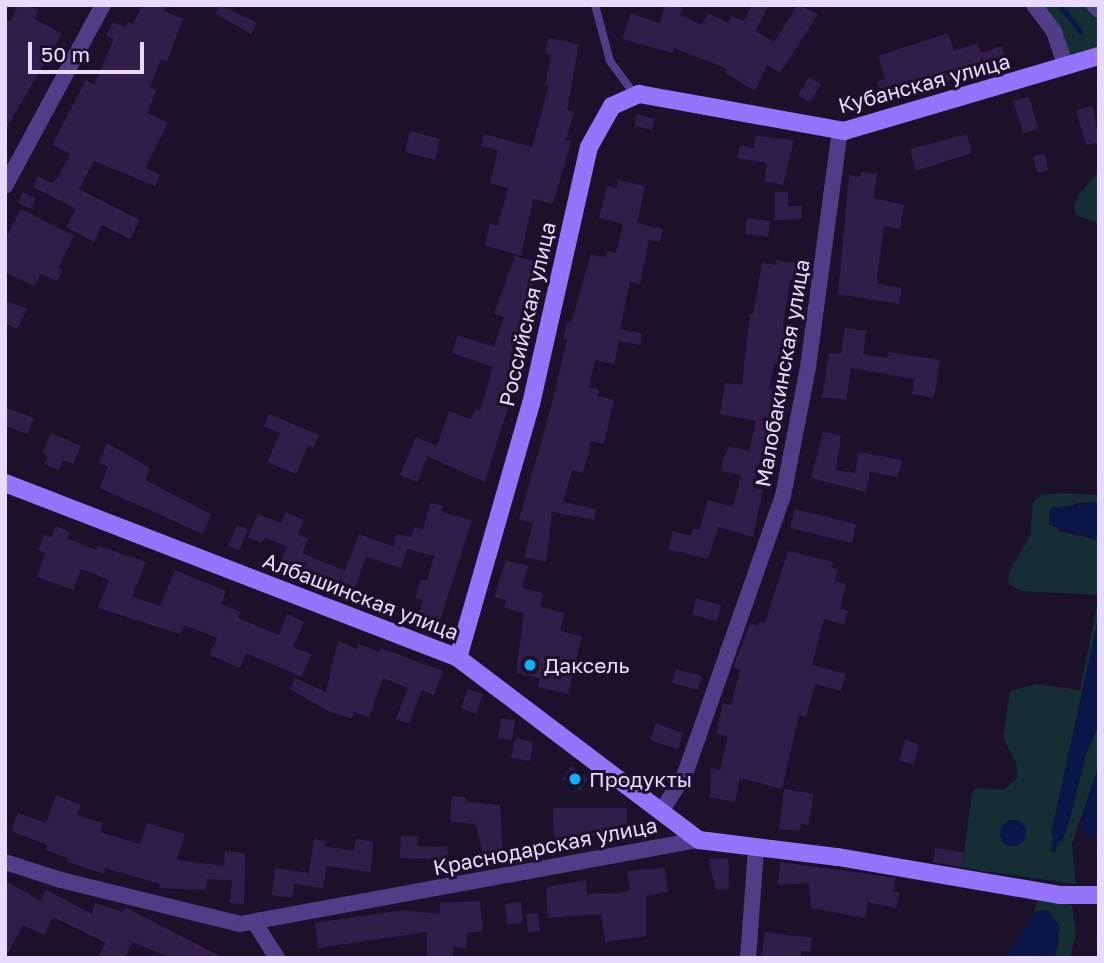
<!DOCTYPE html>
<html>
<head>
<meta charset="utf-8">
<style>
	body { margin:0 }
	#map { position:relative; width:1104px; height:963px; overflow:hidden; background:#1b112a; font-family:"Golos Text",sans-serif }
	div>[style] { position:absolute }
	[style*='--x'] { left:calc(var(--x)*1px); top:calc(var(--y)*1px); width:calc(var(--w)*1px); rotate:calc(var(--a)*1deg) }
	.green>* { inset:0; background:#142e34 }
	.water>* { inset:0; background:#0c1548 }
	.round { border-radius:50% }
	.stream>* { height:4.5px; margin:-2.25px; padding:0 2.25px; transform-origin:2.25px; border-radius:2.25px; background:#0c1548 }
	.building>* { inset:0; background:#301d4a }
	.lane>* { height:8px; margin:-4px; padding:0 4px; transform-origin:4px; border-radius:4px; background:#503d88 }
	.street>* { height:16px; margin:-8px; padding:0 8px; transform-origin:8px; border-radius:8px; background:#503d88 }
	.secondary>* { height:18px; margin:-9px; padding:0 9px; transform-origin:9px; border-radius:9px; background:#9474fc }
	.dots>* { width:19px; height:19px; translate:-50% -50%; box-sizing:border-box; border:4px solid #1b112a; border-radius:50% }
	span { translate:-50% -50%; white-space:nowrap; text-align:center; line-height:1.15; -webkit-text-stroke:6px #1b112a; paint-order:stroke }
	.street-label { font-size:21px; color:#e6dbfe }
	.poi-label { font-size:21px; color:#e6dbfe }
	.left { translate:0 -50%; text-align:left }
	.frame { position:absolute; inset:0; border:7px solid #e6dbfe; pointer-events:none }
	.scale { position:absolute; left:28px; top:42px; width:116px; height:32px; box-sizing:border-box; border:4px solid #e6dbfe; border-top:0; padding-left:9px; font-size:21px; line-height:24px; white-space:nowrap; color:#e6dbfe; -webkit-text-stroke:5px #1b112a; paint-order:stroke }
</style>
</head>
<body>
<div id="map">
	<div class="green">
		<div style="clip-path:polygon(1041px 5px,1087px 5px,1099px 18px,1099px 47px,1071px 56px)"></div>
		<div style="clip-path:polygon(1099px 171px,1099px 224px,1077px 215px,1074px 209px,1078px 196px)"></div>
		<div style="clip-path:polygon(1059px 493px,1099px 495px,1099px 502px,1075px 503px,1058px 531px,1099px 540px,1099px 615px,1051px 834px,1068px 826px,1086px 754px,1099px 724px,1099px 765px,1072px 844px,1076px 884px,962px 868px,972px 792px,976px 788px,1004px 790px,1018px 777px,1016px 762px,1003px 738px,1010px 691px,1036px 684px,1080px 690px,1099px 595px,1020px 591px,1008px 583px,1009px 572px,1031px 534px,1033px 502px,1041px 495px)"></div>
		<div style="clip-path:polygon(1038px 900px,1072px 905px,1076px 933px,1070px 958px,1054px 958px,1059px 941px,1048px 910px,1034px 912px)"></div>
	</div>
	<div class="water">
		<div style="clip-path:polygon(1099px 502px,1099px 540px,1049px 525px,1050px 508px)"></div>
		<div style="clip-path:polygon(1099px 615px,1099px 724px,1086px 754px,1068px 826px,1062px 841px,1056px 843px,1051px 834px)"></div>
		<div style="clip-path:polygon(1099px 765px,1099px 834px,1093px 835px,1084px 833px,1081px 823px)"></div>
		<div class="round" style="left:1000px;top:820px;width:26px;height:26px"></div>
		<div style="clip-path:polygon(1048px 910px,1060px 927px,1054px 958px,1006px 958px,1034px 912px)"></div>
	</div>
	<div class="stream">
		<div style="--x:1060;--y:5;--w:34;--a:52"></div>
		<div style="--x:1053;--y:850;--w:14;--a:-78"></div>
	</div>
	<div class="building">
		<div style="clip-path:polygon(18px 5px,39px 9px,35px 19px,62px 34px,5px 130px,5px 19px,10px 21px)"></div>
		<div style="clip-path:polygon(143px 5px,166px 5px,164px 11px,183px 19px,167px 61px,161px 59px,150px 87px,157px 90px,147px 113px,168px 123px,145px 168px,160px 175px,155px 186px,94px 161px,79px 189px,140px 220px,130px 239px,102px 225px,94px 242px,66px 227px,76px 209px,33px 187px,38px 176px,51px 183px,57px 179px,70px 154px,52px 145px,86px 80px,94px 84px,114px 39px,106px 36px,113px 22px,125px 27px,128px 22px,133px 24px)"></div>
		<div style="clip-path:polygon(220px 5px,257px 23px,251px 34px,215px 14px)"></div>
		<div style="clip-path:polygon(666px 5px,684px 5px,680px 15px,702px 25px,708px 13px,728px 23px,731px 16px,744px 21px,752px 5px,769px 5px,755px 31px,774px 42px,798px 5px,818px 14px,780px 73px,767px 65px,755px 91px,725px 73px,727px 69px,674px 48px,673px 53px,622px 39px,631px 13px,659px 23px)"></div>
		<div style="clip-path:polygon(948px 33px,954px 51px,978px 43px,981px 53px,1002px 46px,1007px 61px,884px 103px,877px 81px,885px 79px,878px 56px)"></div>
		<div style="clip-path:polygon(549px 38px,579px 44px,567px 110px,574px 111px,566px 140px,571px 141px,553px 204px,533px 199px,521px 256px,485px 245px,490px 224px,498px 226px,508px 188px,490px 183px,498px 150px,481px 146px,484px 134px,532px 147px,549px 86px,545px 85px,551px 55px,545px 53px)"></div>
		<div style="clip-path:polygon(809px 77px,821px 84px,810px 102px,798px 95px)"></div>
		<div style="clip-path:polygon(1029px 97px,1038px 129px,1023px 133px,1013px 101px)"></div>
		<div style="clip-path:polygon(1093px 106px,1099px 142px,1086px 145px,1076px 110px)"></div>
		<div style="clip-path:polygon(637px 114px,655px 119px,652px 130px,634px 126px)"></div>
		<div style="clip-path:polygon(410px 131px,440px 139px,435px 160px,405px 152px)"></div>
		<div style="clip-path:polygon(967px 134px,972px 153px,916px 171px,910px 149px)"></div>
		<div style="clip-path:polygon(756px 136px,794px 140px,783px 185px,764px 181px,767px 163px,737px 158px,740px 145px,754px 148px)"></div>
		<div style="clip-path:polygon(1045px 154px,1048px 170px,1037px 173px,1033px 156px)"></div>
		<div style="clip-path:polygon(861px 172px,877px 174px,873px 198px,904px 205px,900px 229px,884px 226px,877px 279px,878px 284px,902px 288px,899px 304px,838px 294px,849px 175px,860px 177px)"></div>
		<div style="clip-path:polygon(618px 180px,645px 186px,637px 223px,663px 229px,660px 242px,649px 240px,640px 284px,630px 282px,620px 329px,642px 333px,640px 345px,619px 341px,614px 364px,595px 360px,589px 387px,599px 390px,598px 396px,614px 400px,604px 444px,591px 441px,583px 473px,572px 470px,563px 502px,596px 509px,594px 520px,552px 512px,546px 562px,524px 557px,533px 523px,519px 520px,550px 411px,567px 340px,563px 339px,567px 322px,571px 323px,591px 254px,606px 258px,607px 251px,616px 253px,623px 224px,599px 218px,607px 186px,617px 188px)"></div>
		<div style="clip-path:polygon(23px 192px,36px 198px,31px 209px,18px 203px)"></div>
		<div style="clip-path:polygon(775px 192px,788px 192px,788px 206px,802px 206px,802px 219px,775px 220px)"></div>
		<div style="clip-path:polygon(21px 209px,74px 236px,58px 268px,63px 270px,57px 281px,41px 274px,34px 286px,5px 272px,5px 240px)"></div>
		<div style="clip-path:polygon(747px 218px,770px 221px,768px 237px,745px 234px)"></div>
		<div style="clip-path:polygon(515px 256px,545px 264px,541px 276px,536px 274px,526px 307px,519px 335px,524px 337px,512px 370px,519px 372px,485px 482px,427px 456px,418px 482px,400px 475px,416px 437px,437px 446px,449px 411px,471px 419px,475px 409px,480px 411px,493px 367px,452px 353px,458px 335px,494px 347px,504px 317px,494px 314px)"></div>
		<div style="clip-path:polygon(776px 260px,804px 265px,801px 282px,790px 280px,783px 327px,795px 329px,786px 366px,774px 364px,769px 388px,779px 390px,780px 408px,771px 462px,760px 459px,753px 488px,763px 490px,753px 537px,718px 527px,708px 559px,668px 549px,673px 531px,691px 536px,693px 529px,699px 530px,708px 500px,733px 507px,741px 475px,721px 471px,724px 457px,729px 446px,749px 451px,756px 421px,720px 414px,725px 383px,742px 385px,750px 313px,753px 314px,762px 263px,776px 265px)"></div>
		<div style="clip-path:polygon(5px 300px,27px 309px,17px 329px,5px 323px)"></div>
		<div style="clip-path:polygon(845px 328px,866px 331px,863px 354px,887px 358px,888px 352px,940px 360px,934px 398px,912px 394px,914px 379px,851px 368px,846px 400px,822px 397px,829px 353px,841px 354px)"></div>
		<div style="clip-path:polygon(5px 407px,34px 418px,28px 434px,5px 426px)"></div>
		<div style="clip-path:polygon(269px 414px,319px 435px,313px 448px,308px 445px,296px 474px,267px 462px,280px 433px,264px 426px)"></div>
		<div style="clip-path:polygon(823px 432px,841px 435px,836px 470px,855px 473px,859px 452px,902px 460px,898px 477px,870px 472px,866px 492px,811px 478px)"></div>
		<div style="clip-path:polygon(51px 433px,81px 446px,73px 464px,63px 460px,59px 470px,44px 464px,48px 456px,42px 453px)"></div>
		<div style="clip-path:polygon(107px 443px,150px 468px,145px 480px,211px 514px,203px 534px,100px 488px,108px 467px,99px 463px)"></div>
		<div style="clip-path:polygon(430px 503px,443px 506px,442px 512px,472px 520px,439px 623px,418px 616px,423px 600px,415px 598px,421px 579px,427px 581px,434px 556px,407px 549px,401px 568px,366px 557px,351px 599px,339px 595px,342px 588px,279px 565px,287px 547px,265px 537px,262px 543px,248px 537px,258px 514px,281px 523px,286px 512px,304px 520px,298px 534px,308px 539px,302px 553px,345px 571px,359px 534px,394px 547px,397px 534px,411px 537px,414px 527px,423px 530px)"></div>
		<div style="clip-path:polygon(795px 509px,856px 524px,852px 543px,790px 528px)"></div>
		<div style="clip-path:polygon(237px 525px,248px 529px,239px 551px,228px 546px)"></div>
		<div style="clip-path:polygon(56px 526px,70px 532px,67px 538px,96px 550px,98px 546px,146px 562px,132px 596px,160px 606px,175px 570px,226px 591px,221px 604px,241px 612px,238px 618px,279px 635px,287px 614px,304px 622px,293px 647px,311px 654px,302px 677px,246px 653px,240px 668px,210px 655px,217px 638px,184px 625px,180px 634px,98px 608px,109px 580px,81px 569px,73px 590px,37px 577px,45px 553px,38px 550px,44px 535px,51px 537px)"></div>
		<div style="clip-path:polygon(788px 551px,833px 562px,832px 568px,838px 569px,835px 581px,846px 584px,840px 608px,848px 611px,844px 625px,824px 619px,812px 665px,846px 674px,841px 691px,815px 684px,806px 717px,799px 715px,782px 789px,740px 778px,735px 802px,710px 797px,711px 768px,720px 770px,728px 736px,716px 733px,723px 703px,731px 705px,740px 670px,734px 668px,735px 662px,750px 623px,758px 626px,760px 621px,765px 623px)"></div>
		<div style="clip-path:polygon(506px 560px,528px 566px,522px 588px,543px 593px,540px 607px,565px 613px,560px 631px,582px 636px,568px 694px,538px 687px,540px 678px,516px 673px,524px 613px,504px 608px,506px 600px,494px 597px)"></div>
		<div style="clip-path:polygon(696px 598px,721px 605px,717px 621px,692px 615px)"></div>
		<div style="clip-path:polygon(338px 641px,356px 649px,358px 644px,380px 652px,381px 648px,443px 671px,434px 695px,422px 690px,409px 724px,396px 719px,408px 688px,383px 678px,369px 717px,354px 712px,352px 719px,328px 711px,290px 689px,295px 678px,326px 692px)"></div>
		<div style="clip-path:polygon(676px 669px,702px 676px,698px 690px,672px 683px)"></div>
		<div style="clip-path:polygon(468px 689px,483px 694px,476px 714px,461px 708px)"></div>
		<div style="clip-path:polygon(501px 718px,515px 720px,512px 740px,498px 738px)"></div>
		<div style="clip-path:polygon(656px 723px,683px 733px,678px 749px,650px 740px)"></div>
		<div style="clip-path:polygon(515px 738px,533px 742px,530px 761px,511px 758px)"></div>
		<div style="clip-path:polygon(905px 740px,919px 744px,914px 764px,899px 761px)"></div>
		<div style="clip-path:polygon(571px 766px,588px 778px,580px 791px,562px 779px)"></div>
		<div style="clip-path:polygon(784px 789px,814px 794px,808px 825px,801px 824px,800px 831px,779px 829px)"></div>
		<div style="clip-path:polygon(56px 795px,81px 805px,77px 815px,103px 823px,100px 832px,140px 844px,147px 823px,185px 834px,177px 860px,224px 866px,225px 851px,245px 853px,244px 904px,230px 903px,232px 880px,207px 879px,206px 890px,159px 888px,160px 884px,105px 868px,104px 874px,67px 862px,68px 858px,45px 850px,47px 845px,11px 831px,18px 813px,46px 823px)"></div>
		<div style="clip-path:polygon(452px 796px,466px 797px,466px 802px,500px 805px,503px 857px,485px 859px,475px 824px,450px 822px)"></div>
		<div style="clip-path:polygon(553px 808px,627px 808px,628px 838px,585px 835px,585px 847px,554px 848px)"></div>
		<div style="clip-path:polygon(401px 836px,418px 836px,417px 846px,448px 847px,446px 872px,432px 871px,433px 859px,400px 858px)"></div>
		<div style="clip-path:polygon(314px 839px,326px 841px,325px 846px,354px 851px,356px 839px,373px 842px,371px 872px,327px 866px,323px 888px,294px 884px,292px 898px,272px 895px,275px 868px,309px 873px)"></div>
		<div style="clip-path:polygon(935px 848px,964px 852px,962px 867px,933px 862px)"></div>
		<div style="clip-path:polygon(728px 858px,729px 889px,716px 890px,708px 859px)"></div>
		<div style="clip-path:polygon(781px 862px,896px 878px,893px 891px,900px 893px,896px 908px,868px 902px,865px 918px,811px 908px,809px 883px,777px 885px)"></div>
		<div style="clip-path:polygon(665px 868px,668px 892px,646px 896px,646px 936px,605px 942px,601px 914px,548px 918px,546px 887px,586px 880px,587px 894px,619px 893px,630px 890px,627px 871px)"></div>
		<div style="clip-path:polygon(5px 881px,41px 901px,46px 890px,92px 914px,95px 903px,123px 912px,125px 907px,224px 958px,172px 958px,132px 942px,125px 958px,97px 958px,106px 943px,53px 917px,44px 935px,23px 925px,5px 958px)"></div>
		<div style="clip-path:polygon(480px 901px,483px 931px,467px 933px,466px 948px,453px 947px,453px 957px,427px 958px,427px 932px,318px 948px,315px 923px,403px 910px,440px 914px,440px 903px)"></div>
		<div style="clip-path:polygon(521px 902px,523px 923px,507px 924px,505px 904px)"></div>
		<div style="clip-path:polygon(538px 913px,540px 931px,528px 932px,526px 914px)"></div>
		<div style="clip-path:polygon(765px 932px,812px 938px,810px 952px,801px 951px,801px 958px,761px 958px)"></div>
	</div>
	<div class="lane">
		<div style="--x:595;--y:5;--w:58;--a:75"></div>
		<div style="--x:610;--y:61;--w:42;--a:53.7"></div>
	</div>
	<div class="street">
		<div style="--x:1034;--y:5;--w:34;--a:53"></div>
		<div style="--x:1054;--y:32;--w:36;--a:71"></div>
		<div style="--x:1094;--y:5;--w:7;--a:45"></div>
		<div style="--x:5;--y:186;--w:206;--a:-61.6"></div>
		<div style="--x:662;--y:810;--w:43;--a:-57.4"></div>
		<div style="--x:685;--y:774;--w:295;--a:-70.6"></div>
		<div style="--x:783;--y:496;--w:131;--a:-79"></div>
		<div style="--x:808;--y:367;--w:238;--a:-82.3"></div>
		<div style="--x:5;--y:862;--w:59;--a:17.8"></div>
		<div style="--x:61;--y:880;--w:184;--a:13.8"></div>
		<div style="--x:240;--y:924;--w:467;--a:-10.4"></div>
		<div style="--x:255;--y:923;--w:41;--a:57.8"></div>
		<div style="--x:748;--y:958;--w:110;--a:-85.8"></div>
	</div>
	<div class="secondary">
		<div style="--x:5;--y:483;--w:486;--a:21.1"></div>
		<div style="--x:458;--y:658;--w:302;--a:37.1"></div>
		<div style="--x:699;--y:840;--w:140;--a:7"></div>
		<div style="--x:838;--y:857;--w:226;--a:9.7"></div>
		<div style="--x:1061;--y:895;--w:38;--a:0"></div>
		<div style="--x:458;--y:658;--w:264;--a:-74"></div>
		<div style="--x:531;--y:404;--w:263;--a:-77.3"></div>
		<div style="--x:589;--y:147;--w:47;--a:-60.7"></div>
		<div style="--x:612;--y:106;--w:30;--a:-24"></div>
		<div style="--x:639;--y:94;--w:208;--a:10.2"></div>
		<div style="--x:844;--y:131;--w:266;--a:-16.4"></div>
	</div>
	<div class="dots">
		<div style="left:530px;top:665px;background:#0ab0fa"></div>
		<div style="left:575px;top:779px;background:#0ab0fa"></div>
	</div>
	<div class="street-label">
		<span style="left:924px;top:83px;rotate:-15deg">Кубанская улица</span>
		<span style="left:527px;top:314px;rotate:-77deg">Российская улица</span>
		<span style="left:782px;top:373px;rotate:-80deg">Малобакинская улица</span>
		<span style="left:361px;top:596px;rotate:21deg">Албашинская улица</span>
		<span style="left:545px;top:846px;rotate:-11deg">Краснодарская улица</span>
	</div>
	<div class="poi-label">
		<span class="left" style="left:544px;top:665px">Даксель</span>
		<span class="left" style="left:589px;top:779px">Продукты</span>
	</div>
	<div class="frame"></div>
	<div class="scale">50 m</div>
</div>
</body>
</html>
